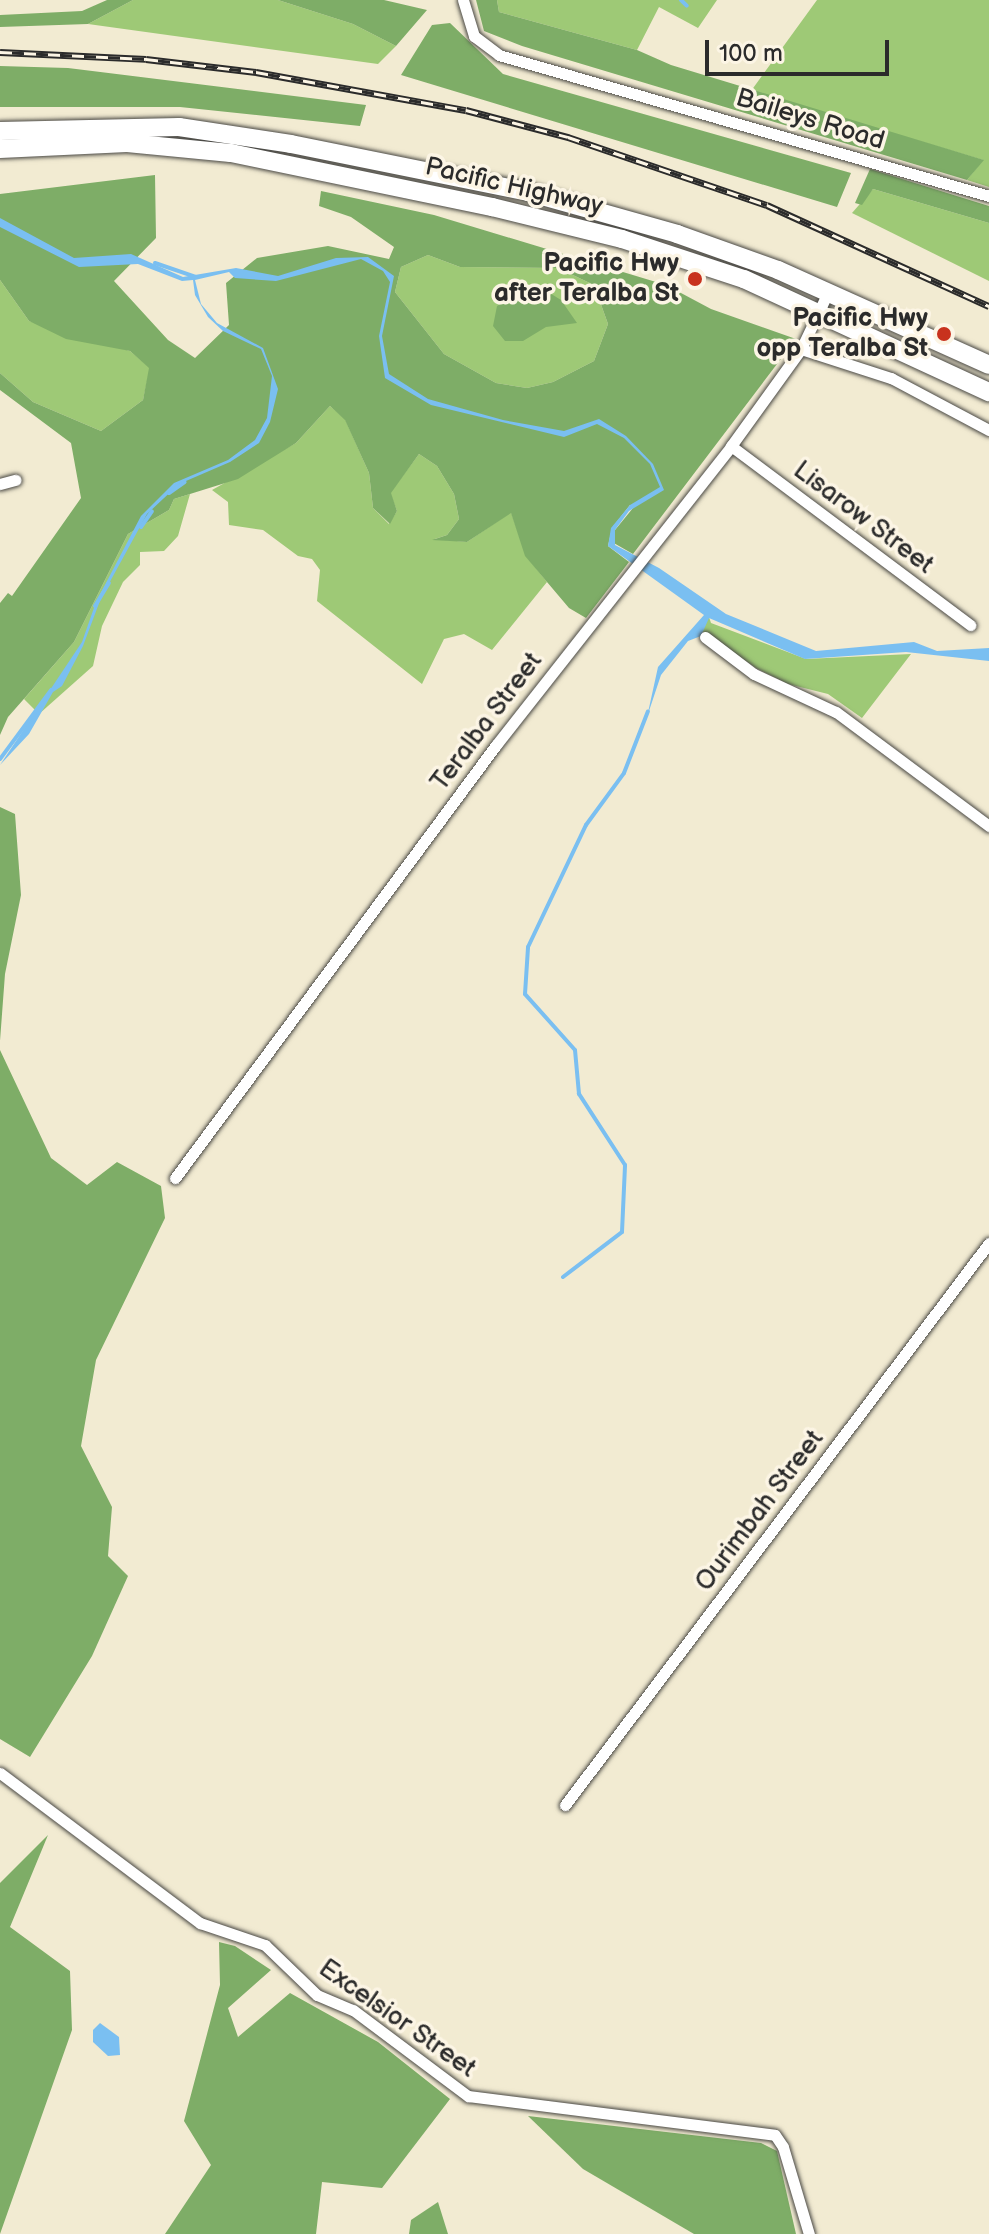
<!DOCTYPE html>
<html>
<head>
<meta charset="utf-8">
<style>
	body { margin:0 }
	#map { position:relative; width:989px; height:2234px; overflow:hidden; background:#f2ebd2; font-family:"Balsamiq Sans",sans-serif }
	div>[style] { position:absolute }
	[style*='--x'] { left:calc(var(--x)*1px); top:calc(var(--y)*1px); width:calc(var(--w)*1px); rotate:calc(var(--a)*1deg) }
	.green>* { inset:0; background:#9ec976 }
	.forest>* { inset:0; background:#7ead67 }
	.water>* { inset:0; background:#7abff1 }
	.stream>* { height:4px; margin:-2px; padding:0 2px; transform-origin:2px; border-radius:2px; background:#7abff1 }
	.roads { filter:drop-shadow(0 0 2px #494844) drop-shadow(0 0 2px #494844) }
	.street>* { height:11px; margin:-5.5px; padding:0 5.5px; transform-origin:5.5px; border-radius:5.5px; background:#fff }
	.primary>* { height:18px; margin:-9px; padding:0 9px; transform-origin:9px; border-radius:9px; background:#fff }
	.rail>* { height:7px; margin-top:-3.5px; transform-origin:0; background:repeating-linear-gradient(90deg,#fcf5e5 0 12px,#2b2b2b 0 24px); box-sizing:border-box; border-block:2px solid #2b2b2b }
	.dots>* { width:22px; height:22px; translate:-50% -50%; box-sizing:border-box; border:4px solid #fcf5e5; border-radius:50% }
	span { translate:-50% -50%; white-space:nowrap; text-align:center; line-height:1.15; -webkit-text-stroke:7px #fcf5e5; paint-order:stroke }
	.street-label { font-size:26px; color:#2b2b2b }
	.poi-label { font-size:26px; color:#2b2b2b; font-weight:700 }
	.right { translate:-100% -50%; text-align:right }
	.scale { position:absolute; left:705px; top:40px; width:184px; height:36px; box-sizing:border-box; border:4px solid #2b2b2b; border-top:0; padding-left:10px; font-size:24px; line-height:28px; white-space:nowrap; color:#2b2b2b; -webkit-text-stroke:6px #fcf5e5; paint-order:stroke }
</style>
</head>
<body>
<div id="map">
	<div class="green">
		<div style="clip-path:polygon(133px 0,278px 0,353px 24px,396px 46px,378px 64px,88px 24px)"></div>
		<div style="clip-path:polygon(497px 0,717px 0,698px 28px,659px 7px,637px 50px,499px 12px)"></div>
		<div style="clip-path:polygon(817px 0,989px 0,989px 187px,967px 180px,983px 160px,751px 91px)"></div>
		<div style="clip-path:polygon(873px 189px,989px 223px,989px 281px,852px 213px)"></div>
		<div style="clip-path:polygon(428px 255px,460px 267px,558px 268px,594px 285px,608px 324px,594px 361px,553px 382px,527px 388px,496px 383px,444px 354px,395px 292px,401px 267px)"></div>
		<div style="clip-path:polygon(0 280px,29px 321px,130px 351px,150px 368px,143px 400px,101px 431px,33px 402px,0 373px)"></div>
		<div style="clip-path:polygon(330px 406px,345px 419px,369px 473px,373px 508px,389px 524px,397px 511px,390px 493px,419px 454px,437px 466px,454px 494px,459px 519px,447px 535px,435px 539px,467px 542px,511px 512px,526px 556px,547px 582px,492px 650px,464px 634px,444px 639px,422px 684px,317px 601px,320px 570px,312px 559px,298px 556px,263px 530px,229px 525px,228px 502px,212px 490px,296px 443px)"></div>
		<div style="clip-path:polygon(190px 494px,178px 536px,164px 551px,140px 552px,140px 565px,123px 582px,102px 626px,93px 666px,39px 714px,24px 699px,74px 642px,128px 534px,169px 510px,174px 499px)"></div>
		<div style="clip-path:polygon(708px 614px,711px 623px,806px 659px,911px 654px,862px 718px,828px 694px,788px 684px,756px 668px,697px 628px)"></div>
	</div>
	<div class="forest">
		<div style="clip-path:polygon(107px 0,133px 0,88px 24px,0 27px,0 15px,82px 11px)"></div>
		<div style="clip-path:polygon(278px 0,384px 0,427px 10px,396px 46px,353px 24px)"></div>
		<div style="clip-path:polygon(476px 0,497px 0,499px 12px,637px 50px,671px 65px,984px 160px,967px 180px,522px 46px,484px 31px)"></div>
		<div style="clip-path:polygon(450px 23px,503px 74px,851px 173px,837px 207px,401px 75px,432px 25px)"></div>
		<div style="clip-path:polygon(0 66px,68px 68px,366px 105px,360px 126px,180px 107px,0 107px)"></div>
		<div style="clip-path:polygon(870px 169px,989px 206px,989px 223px,873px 189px,862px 205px,855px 203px)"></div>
		<div style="clip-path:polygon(evenodd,155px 175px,156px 238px,114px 281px,168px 340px,195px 358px,229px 325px,226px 283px,257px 258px,328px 246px,389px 259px,394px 247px,351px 217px,319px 206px,321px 191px,434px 215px,666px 285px,711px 309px,796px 339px,633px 554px,612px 542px,615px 530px,633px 508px,630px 505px,612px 528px,608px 546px,629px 562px,586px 618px,569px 608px,525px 556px,511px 513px,467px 542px,432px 540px,447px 535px,459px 519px,454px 494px,437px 466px,419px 454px,391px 493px,397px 511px,390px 524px,373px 508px,369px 473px,345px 420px,330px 406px,296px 443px,238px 479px,174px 499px,169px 510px,128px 534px,74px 642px,8px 717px,0 735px,0 603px,8px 593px,12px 596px,81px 498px,71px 443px,0 390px,0 373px,33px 402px,101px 431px,143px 400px,149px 368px,130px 351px,66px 339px,29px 321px,0 280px,0 194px,155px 175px,428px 255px,460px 267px,558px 268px,594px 285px,608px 324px,594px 361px,553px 382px,527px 388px,496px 383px,444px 354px,395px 292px,401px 267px,428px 255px)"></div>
		<div style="clip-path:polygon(535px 284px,561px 300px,577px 323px,546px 327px,523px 341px,505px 341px,493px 326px,497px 306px)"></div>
		<div style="clip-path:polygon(0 807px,15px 814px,21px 895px,5px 974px,0 1041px)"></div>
		<div style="clip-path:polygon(0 1050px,51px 1158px,87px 1185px,117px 1162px,161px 1186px,165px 1218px,96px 1360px,81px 1446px,112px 1507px,108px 1556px,128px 1576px,92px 1656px,30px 1757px,0 1739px)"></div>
		<div style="clip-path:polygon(48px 1835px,10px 1927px,70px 1971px,72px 2030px,0 2234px,0 1883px)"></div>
		<div style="clip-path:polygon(219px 1942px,235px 1946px,271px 1970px,228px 2008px,238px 2037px,290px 1993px,378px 2042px,450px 2099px,382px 2188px,322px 2182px,316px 2234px,165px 2234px,211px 2165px,184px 2121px,220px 1985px)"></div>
		<div style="clip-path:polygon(528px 2116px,761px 2143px,777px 2151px,796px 2234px,694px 2234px,583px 2169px)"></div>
		<div style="clip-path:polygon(438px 2202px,448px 2234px,409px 2234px,411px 2220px)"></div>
	</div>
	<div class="water">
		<div style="clip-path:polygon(0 218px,74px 258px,131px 254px,183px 277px,236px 268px,278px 276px,336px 258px,368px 257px,394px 276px,382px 336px,389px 374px,428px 399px,503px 420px,564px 431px,599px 419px,626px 436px,653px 464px,664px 490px,629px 511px,615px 530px,615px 545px,659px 568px,726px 614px,816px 651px,914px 642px,937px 651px,989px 648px,989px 661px,906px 652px,805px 659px,709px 618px,701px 636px,688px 641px,661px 675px,647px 717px,658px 667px,704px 615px,608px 546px,611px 528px,630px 505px,660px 487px,650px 464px,624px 438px,597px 424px,564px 437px,431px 405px,385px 378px,379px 336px,390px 282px,383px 271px,361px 259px,276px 281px,235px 278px,229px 272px,195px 280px,201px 304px,217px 323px,263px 348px,278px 389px,270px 422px,259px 443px,230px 462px,179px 484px,147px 514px,101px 598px,83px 646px,62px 686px,53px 692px,29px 734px,0 765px,82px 642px,96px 602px,141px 516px,174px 483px,228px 460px,255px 440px,267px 418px,272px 376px,261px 349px,223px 331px,208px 317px,195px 295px,193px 280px,182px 281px,138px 264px,79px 267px,0 227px)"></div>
		<div style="clip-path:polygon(100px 2023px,119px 2037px,120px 2055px,108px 2056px,93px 2042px,93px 2030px)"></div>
	</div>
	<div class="stream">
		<div style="--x:681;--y:0;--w:8;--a:45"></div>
		<div style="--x:155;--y:263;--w:43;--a:18.9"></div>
		<div style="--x:169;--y:493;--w:19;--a:-35"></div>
		<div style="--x:141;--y:527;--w:19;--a:-55"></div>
		<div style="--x:95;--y:606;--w:27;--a:-59"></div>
		<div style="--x:0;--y:759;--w:86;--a:-53.5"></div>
		<div style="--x:563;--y:1277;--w:74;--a:-37.3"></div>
		<div style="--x:622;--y:1232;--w:67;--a:-87.4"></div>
		<div style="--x:625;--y:1165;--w:85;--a:-122.9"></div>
		<div style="--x:579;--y:1094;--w:44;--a:-95.2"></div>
		<div style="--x:575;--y:1050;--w:75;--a:-131.8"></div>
		<div style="--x:525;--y:994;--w:47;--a:-86.3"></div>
		<div style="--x:528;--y:947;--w:135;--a:-64.6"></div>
		<div style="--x:586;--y:825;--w:64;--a:-53.8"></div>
		<div style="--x:624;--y:773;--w:66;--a:-68.8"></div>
	</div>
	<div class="roads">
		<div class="street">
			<div style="--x:463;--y:0;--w:38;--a:73"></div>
			<div style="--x:474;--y:36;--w:31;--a:37"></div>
			<div style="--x:499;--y:55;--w:510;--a:16.05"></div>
			<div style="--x:801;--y:349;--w:95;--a:17.9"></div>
			<div style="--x:891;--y:378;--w:111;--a:28"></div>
			<div style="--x:731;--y:446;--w:299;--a:36.8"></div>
			<div style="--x:0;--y:484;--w:16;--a:-15"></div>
			<div style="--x:705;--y:637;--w:61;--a:37.1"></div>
			<div style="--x:754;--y:674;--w:90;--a:24.9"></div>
			<div style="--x:836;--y:712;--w:191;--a:36.7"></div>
			<div style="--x:175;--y:1178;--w:539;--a:-53.45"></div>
			<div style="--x:496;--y:745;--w:380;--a:-51.8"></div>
			<div style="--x:731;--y:446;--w:120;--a:-54.2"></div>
			<div style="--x:801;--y:349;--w:65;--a:-64.6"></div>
			<div style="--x:0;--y:1773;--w:250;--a:36.9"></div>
			<div style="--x:200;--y:1923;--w:69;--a:18.7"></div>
			<div style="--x:265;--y:1945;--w:72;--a:43.9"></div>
			<div style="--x:317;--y:1995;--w:39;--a:23"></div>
			<div style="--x:353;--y:2010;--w:144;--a:36.8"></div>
			<div style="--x:468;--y:2096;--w:309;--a:7.2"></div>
			<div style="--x:775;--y:2135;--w:14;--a:56"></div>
			<div style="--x:783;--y:2147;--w:91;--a:73.4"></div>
			<div style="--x:565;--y:1805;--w:704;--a:-52.97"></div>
		</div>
		<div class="primary">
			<div style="--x:0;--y:131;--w:179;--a:-1.3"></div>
			<div style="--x:179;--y:127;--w:113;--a:8.6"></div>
			<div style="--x:291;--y:144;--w:242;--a:11.4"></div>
			<div style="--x:528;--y:192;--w:155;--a:15.7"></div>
			<div style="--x:677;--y:234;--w:107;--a:19.6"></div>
			<div style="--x:778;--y:270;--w:231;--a:24.2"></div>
			<div style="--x:0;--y:149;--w:127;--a:-2.7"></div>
			<div style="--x:127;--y:143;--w:104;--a:5.5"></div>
			<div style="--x:231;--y:153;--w:267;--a:11.7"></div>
			<div style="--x:492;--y:207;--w:134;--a:13.8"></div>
			<div style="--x:622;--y:239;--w:128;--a:18.2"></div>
			<div style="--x:744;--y:279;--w:270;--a:24.8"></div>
		</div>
	</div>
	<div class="rail">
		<div style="--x:0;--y:52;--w:146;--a:2.7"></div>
		<div style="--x:146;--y:59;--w:111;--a:6.7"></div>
		<div style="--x:256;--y:72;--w:213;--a:10.3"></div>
		<div style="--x:466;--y:110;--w:106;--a:14.8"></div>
		<div style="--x:568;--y:137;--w:210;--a:18.9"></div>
		<div style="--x:767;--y:205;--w:244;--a:24.5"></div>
	</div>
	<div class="dots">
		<div style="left:695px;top:279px;background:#c8321e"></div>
		<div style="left:944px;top:334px;background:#c8321e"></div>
	</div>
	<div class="street-label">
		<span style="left:810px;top:120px;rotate:17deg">Baileys Road</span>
		<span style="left:514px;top:187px;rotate:13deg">Pacific Highway</span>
		<span style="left:863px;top:518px;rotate:37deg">Lisarow Street</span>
		<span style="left:487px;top:722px;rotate:-53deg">Teralba Street</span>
		<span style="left:760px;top:1511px;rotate:-53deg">Ourimbah Street</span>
		<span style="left:397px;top:2019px;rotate:35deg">Excelsior Street</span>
	</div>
	<div class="poi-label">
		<span class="right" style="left:679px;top:279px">Pacific Hwy<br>after Teralba St</span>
		<span class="right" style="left:928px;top:334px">Pacific Hwy<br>opp Teralba St</span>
	</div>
	<div class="scale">100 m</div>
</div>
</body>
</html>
